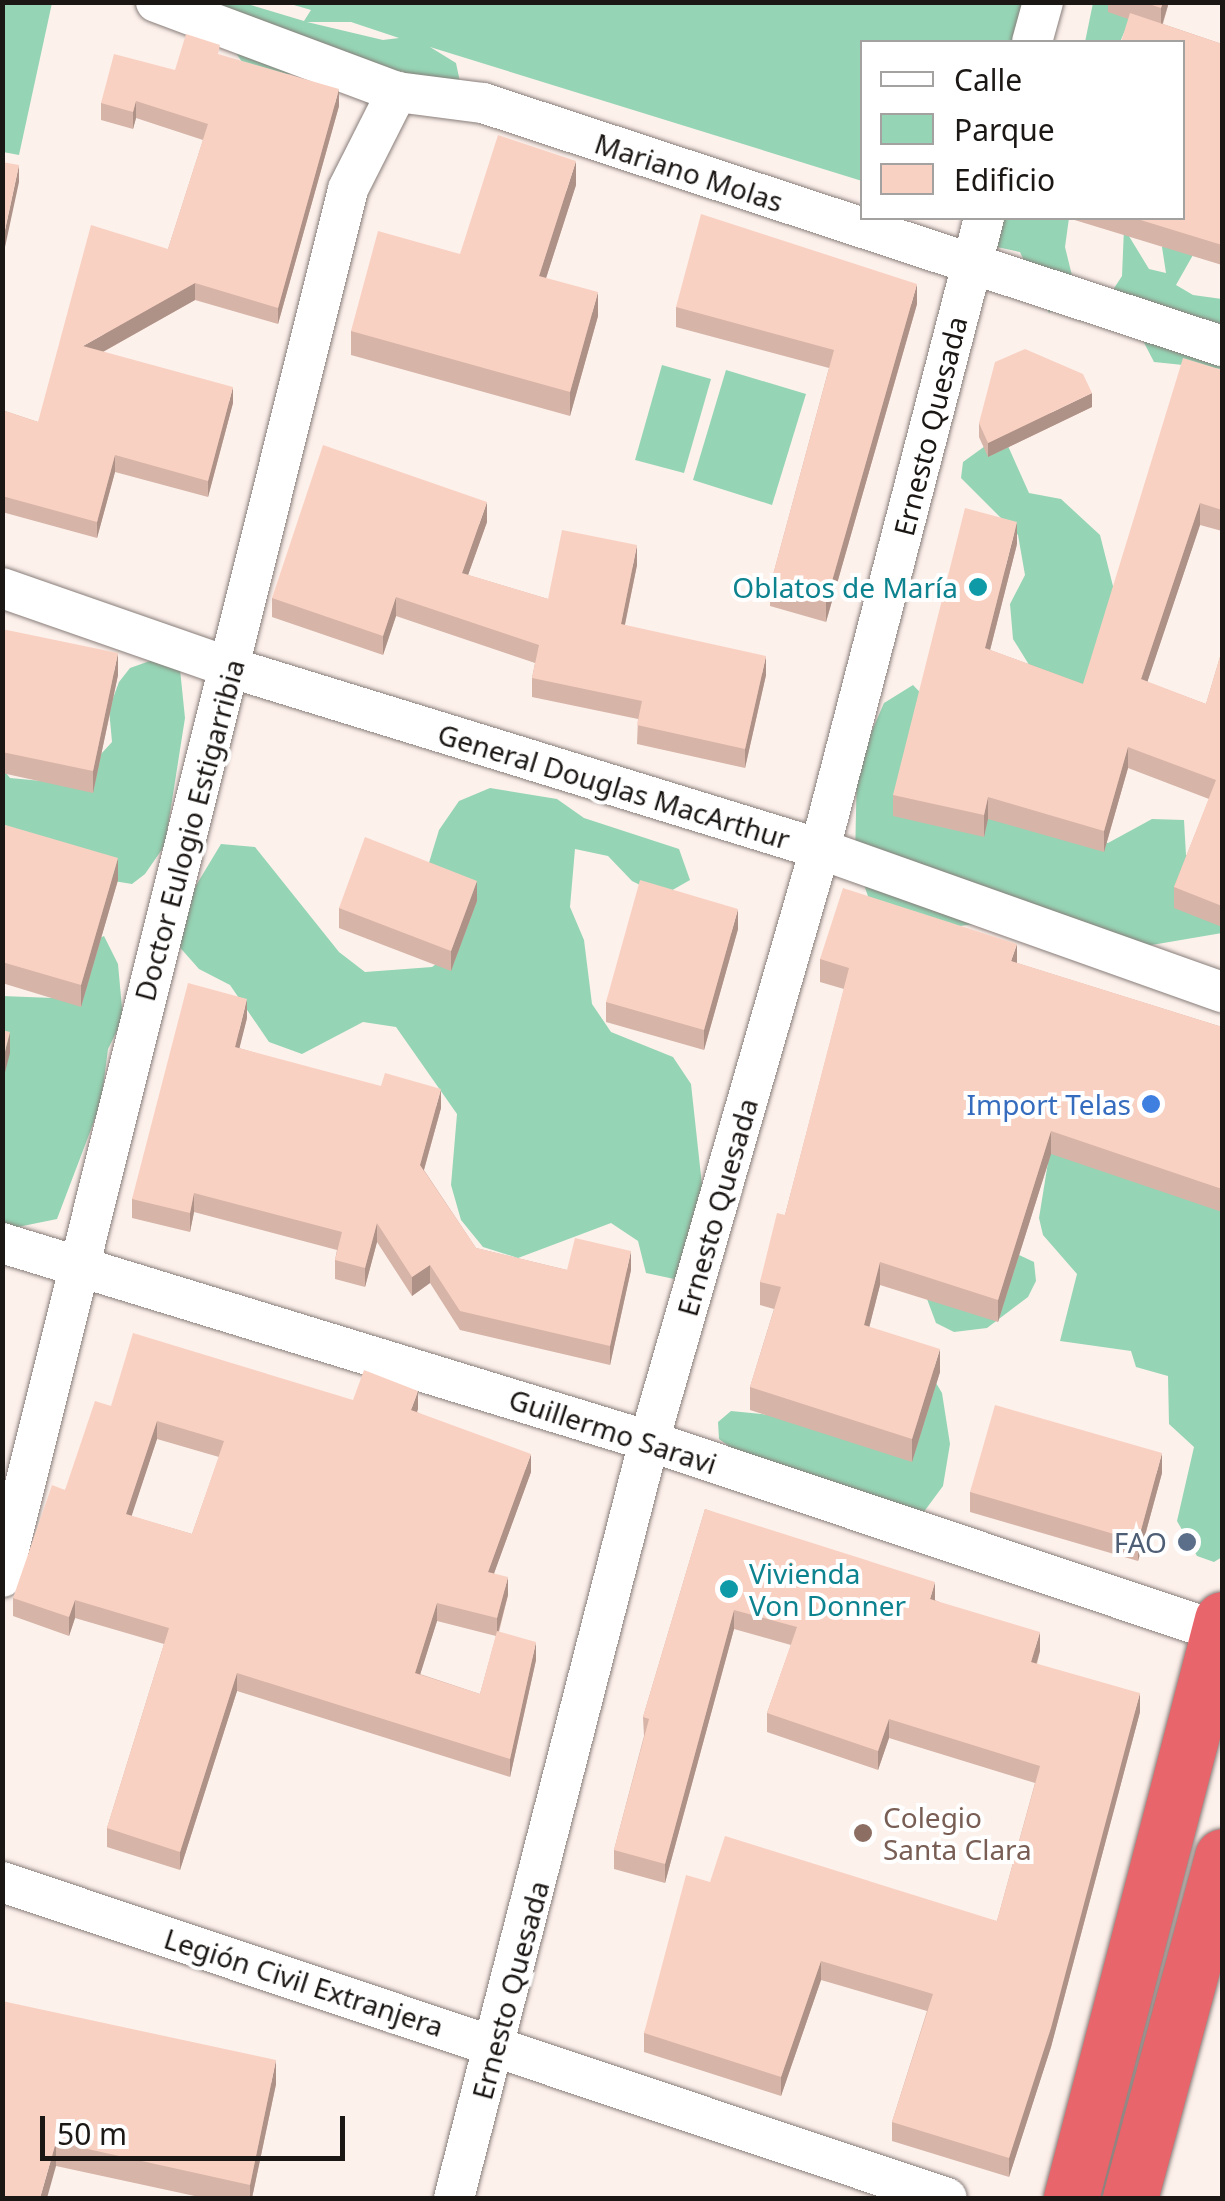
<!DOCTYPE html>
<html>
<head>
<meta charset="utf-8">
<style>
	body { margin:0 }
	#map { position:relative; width:1225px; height:2201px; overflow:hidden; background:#fdf1ec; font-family:"Noto Sans",sans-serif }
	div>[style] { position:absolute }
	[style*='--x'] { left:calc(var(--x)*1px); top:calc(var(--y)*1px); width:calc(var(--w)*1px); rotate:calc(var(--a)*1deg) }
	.green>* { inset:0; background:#95d5b5 }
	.roads { filter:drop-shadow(0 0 2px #887d79) drop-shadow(0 0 2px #887d79) }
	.minor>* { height:40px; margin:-20px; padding:0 20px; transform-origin:20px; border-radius:20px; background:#fff }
	.highway>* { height:55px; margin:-27.5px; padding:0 27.5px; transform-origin:27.5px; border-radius:27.5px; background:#e7656b }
	.wall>* { inset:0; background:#d6b4a7 }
	.shaded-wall>* { inset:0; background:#ae9288 }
	.building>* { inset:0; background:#f9d1c2 }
	.dots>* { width:28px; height:28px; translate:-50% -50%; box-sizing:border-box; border:5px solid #fff; border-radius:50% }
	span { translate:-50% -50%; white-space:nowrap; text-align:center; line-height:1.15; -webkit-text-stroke:8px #fff; paint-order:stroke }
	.street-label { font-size:28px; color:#1b1715 }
	.culture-label { font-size:28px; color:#0d838f }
	.right { translate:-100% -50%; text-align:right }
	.left { translate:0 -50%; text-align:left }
	.shop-label { font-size:28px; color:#366cbe }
	.service-label { font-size:28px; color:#4e5e75 }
	.education-label { font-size:28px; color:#785e54 }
	.frame { position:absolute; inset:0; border:5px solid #1b1715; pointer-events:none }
	.legend { position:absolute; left:860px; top:40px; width:325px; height:180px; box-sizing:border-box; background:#fff; border:2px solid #a4a2a1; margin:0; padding:12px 18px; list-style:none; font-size:30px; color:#1b1715 }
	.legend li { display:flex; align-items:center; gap:20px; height:50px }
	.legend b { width:50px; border:2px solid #a4a2a1 }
	.scale { position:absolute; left:40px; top:2116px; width:305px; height:45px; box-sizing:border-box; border:5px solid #1b1715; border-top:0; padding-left:12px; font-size:30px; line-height:35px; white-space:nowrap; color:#1b1715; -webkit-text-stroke:8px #fff; paint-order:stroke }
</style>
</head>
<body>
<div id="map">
	<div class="green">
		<div style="clip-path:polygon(2px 3px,52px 3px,19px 155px,3px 152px)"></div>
		<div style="clip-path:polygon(evenodd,140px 3px,244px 3px,304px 21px,311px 10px,287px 3px,1053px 3px,1039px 42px,862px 42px,862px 181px,430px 47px,456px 63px,461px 87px,305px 70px,256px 82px,224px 36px,140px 3px,307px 22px,351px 22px,399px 38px,383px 40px,307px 22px)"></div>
		<div style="clip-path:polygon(1093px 3px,1137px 3px,1120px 42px,1085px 42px)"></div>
		<div style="clip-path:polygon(964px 218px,1069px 218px,1065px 247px,1077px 296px,1049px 313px,1020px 252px,964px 240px)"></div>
		<div style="clip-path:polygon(1124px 228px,1149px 269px,1166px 273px,1162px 247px,1206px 232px,1176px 285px,1193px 295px,1222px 299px,1222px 369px,1154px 362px,1138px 331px,1105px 302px,1122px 276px)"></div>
		<div style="clip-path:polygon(662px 365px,711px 379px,684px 473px,635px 460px)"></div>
		<div style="clip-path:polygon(726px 370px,806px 394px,772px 505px,693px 480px)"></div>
		<div style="clip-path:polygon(992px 441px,1008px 446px,1029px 493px,1061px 499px,1100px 535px,1114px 590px,1111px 710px,1031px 668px,1013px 639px,1010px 604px,1025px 575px,1018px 535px,961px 478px,963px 462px)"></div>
		<div style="clip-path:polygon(161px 657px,180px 669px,185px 718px,165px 845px,145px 874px,132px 884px,3px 863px,3px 769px,10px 778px,42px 781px,101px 754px,112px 742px,109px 709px,119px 682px,130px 668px)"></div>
		<div style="clip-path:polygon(913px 685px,1044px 822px,1108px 843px,1152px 819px,1184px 820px,1186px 855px,1222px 870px,1222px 933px,1134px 948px,1010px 919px,910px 933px,877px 922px,855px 859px,857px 765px,884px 703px)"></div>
		<div style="clip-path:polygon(490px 788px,557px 799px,584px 818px,679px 849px,690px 880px,662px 896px,632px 881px,608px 856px,575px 849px,570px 907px,584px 940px,592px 1004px,611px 1032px,673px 1057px,691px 1084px,702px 1185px,679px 1280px,646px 1273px,638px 1241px,611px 1223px,518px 1258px,483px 1247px,461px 1220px,451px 1185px,457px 1114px,396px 1027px,363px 1022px,302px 1054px,269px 1042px,230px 985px,199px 969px,176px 943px,183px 907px,221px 844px,255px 847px,339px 952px,365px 972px,432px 967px,460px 947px,428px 866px,439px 830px,459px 801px)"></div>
		<div style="clip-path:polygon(104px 936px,118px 964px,123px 1019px,108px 1049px,101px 1103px,57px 1219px,3px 1230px,2px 996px,53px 998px,88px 943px)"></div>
		<div style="clip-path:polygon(1050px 1150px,1222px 1186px,1222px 1557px,1214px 1562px,1197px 1556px,1177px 1521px,1194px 1447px,1169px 1424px,1168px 1376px,1136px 1367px,1131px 1351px,1060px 1341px,1077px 1274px,1043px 1235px,1039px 1218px)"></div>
		<div style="clip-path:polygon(1019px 1255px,1034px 1262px,1036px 1281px,1028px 1297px,987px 1328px,954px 1332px,936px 1323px,924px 1291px)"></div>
		<div style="clip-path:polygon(933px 1378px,942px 1393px,950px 1444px,943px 1486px,923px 1513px,747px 1459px,719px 1439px,718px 1422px,731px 1411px,780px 1416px)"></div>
	</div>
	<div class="roads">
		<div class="minor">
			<div style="--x:156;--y:2;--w:257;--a:20.5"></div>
			<div style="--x:397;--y:92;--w:87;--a:7.3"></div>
			<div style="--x:483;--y:103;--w:778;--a:18.2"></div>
			<div style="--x:1032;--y:42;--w:41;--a:-74.6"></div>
			<div style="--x:2;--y:588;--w:244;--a:19.2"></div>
			<div style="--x:232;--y:668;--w:615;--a:17.11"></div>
			<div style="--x:820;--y:849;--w:427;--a:19.6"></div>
			<div style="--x:2;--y:1243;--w:677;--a:17.02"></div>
			<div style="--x:649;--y:1441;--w:602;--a:18.5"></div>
			<div style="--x:2;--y:1577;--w:1430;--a:-76"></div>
			<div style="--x:348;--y:189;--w:109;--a:-63.2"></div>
			<div style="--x:2;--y:1882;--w:996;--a:18.49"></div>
			<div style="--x:454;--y:2198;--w:782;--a:-75.55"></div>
			<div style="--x:649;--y:1441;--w:616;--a:-73.89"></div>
			<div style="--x:820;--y:849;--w:652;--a:-75.43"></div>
		</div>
		<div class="highway">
			<div style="--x:1071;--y:2198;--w:598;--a:-75.38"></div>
			<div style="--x:1130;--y:2198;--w:354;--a:-74.9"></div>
		</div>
	</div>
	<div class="wall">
		<div style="clip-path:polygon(1108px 2px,1169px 2px,1163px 24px,1222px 44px,1222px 265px,1068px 218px,1182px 218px,1128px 19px,1108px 12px)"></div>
		<div style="clip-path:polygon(220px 55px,339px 106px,278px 324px,195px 300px,103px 352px,233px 403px,208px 497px,115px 472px,97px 538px,2px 512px,2px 410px,38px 422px,168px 249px,203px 140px,136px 118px,133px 129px,101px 120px,101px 103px,175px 70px)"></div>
		<div style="clip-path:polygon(576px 185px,546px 278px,598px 316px,570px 416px,351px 355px,351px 331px,460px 254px)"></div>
		<div style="clip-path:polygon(917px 304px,826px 622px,770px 606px,770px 586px,829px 368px,676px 327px,676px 307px)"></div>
		<div style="clip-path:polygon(1222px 370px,1222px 531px,1200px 525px,1147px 682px,1206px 704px,1222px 650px,1222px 927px,1174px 908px,1174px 887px,1209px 799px,1128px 768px,1104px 852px,988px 819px,984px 837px,893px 816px,893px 795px,1017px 544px,990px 650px,1083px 684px)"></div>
		<div style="clip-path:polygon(1092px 407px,988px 457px,979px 437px,979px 423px)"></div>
		<div style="clip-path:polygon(487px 522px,468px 575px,548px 599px,637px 565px,625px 625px,766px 675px,745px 768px,637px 744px,638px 719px,532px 697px,532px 678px,535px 663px,396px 616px,383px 655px,272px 617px,272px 598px)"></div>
		<div style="clip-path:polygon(2px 629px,118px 675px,93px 793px,2px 773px)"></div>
		<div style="clip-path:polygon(2px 824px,118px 880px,81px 1007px,2px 983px)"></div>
		<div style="clip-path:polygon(477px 901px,451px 971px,339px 928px,339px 908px)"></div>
		<div style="clip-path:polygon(738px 929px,704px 1050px,606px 1022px,606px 1002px)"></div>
		<div style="clip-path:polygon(820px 959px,1017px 963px,1222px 1027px,1222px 1212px,1051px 1154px,998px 1322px,880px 1285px,869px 1327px,940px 1372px,912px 1462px,750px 1410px,750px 1387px,774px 1309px,760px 1305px,760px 1282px,785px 1215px,844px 989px,820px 982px)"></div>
		<div style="clip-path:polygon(247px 1018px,239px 1048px,441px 1108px,424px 1170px,476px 1248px,567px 1270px,631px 1270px,610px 1365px,460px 1330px,430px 1283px,412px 1296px,377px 1242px,365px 1287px,335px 1279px,335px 1260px,337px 1250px,194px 1212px,190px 1232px,132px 1218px,132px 1199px)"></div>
		<div style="clip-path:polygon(evenodd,353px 1400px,418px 1409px,417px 1412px,531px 1472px,494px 1573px,508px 1595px,499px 1632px,536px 1660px,510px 1777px,237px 1691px,180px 1870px,107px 1847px,107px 1828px,164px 1644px,75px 1618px,69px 1636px,13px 1616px,13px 1598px,65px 1490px,111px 1406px,353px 1400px,157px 1439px,219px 1457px,192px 1534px,131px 1516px,157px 1439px,353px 1400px,437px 1621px,496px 1636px,480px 1694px,420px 1674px,437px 1621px)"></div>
		<div style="clip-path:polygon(1162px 1473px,1138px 1561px,970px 1512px,970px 1492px)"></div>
		<div style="clip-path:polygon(705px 1509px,935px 1600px,1040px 1651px,1037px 1664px,1140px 1712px,1051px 2047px,1009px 2177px,892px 2141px,892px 2122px,927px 2011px,821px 1980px,781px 2096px,644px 2052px,644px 2033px,710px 1882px,997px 1921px,1035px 1783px,889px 1738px,878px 1770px,767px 1732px,767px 1713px,791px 1645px,734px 1629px,665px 1883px,614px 1869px,614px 1850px,644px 1736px,643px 1717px)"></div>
		<div style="clip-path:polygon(2px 2001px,276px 2084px,252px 2198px,204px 2198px,56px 2166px)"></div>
	</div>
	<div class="shaded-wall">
		<div style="clip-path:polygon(1163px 2px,1169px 2px,1161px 28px,1161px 8px)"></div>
		<div style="clip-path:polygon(339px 89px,339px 106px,278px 324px,278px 308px)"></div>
		<div style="clip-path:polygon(136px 101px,136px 118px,133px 129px,133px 112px)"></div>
		<div style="clip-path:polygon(576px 161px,576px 185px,539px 300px,539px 276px)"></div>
		<div style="clip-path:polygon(19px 165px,19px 182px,2px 261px,2px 244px)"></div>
		<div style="clip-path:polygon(195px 283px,195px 300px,83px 363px,83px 346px)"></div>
		<div style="clip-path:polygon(917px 284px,917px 304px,826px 622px,826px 602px)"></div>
		<div style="clip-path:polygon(598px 292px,598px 316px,570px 416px,570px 392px)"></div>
		<div style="clip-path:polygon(233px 387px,233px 403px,208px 497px,208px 481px)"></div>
		<div style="clip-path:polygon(1092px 393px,1092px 407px,988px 457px,988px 443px)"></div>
		<div style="clip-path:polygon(115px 455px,115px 472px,97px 538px,97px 522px)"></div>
		<div style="clip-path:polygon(487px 502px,487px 522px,462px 592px,462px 573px)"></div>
		<div style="clip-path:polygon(1200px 503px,1200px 525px,1141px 701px,1141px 679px)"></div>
		<div style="clip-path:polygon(1017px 522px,1017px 544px,985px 670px,985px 648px)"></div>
		<div style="clip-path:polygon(637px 545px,637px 565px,621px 643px,621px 624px)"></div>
		<div style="clip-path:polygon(396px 597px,396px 616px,383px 655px,383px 636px)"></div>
		<div style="clip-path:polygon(118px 653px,118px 675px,93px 793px,93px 771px)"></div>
		<div style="clip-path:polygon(766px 656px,766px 675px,745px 768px,745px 749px)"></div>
		<div style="clip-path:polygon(1128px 747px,1128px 768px,1104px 852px,1104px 831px)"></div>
		<div style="clip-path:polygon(988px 797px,988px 819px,984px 837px,984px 815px)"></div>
		<div style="clip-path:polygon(118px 858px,118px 880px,81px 1007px,81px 985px)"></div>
		<div style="clip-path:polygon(477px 881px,477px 901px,451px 971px,451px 951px)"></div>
		<div style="clip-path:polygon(738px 909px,738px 929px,704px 1050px,704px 1030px)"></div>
		<div style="clip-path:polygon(1017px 944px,1017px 967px,1011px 961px)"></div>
		<div style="clip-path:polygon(247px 999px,247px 1018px,235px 1066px,235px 1047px)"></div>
		<div style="clip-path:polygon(10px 1032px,10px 1053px,2px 1084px,2px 1063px)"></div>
		<div style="clip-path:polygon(441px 1089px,441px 1108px,420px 1184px,420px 1165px)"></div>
		<div style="clip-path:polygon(1051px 1131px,1051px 1154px,998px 1322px,998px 1300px)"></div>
		<div style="clip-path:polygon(194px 1193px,194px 1212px,190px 1232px,190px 1213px)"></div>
		<div style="clip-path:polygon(377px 1223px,377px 1242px,365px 1287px,365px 1268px)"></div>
		<div style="clip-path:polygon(631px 1251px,631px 1270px,610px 1365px,610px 1346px)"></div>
		<div style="clip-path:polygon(880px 1262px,880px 1285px,864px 1348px,864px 1325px)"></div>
		<div style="clip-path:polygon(430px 1265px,430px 1283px,412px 1296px,412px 1277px)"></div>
		<div style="clip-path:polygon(940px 1349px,940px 1372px,912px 1462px,912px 1439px)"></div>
		<div style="clip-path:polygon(418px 1391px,418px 1409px,411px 1428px,411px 1410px)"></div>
		<div style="clip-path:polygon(157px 1421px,157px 1439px,126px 1533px,126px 1514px)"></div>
		<div style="clip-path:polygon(1162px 1453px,1162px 1473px,1138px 1561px,1138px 1541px)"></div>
		<div style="clip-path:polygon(531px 1454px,531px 1472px,488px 1590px,488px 1572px)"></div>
		<div style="clip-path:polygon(508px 1577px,508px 1595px,497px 1636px,497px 1618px)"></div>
		<div style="clip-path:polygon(935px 1582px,935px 1602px,930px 1599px)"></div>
		<div style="clip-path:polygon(75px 1600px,75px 1618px,69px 1636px,69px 1617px)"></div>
		<div style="clip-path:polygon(437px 1603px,437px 1621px,415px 1691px,415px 1673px)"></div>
		<div style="clip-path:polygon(734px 1610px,734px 1629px,665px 1883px,665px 1864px)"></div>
		<div style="clip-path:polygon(1040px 1632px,1040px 1651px,1031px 1681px,1031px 1662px)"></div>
		<div style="clip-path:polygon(536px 1642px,536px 1660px,510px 1777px,510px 1759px)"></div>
		<div style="clip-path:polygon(237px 1673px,237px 1691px,180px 1870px,180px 1852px)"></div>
		<div style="clip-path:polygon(1140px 1693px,1140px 1712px,1051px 2047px,1009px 2177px,1009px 2158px)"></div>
		<div style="clip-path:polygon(889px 1719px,889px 1738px,878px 1770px,878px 1751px)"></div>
		<div style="clip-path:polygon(821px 1961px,821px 1980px,781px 2096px,781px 2077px)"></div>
		<div style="clip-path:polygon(276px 2060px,276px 2084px,252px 2198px,250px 2198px,250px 2185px)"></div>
		<div style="clip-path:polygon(56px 2142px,56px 2166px,47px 2198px,40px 2198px)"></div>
	</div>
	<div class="building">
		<div style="clip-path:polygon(1143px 2px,1163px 2px,1161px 8px)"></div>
		<div style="clip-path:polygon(1130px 13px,1222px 44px,1222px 245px,1134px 218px,1182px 218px,1182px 42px,1121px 42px)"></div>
		<div style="clip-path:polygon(186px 34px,220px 45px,218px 54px,339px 89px,278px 308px,195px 283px,83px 346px,233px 387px,208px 481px,115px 455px,97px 522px,2px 496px,2px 410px,38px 422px,91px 225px,168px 249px,208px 124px,136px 101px,133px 112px,101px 103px,114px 54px,175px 70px)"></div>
		<div style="clip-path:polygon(498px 135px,576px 161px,539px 276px,598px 292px,570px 392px,351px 331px,378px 231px,460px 254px)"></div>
		<div style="clip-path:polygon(2px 162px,19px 165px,2px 244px)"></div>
		<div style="clip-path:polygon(701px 214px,917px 284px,826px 602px,770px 586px,834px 350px,676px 307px)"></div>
		<div style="clip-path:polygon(1025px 349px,1083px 374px,1092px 393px,988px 443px,979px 423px,995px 362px)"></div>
		<div style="clip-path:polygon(1183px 358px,1222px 370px,1222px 510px,1200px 503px,1141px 679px,1206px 704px,1222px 650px,1222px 906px,1174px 887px,1216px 780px,1128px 747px,1104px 831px,988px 797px,984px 815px,893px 795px,965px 508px,1017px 522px,985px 648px,1083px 684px)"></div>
		<div style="clip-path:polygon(323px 445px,487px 502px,462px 573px,548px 599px,562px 530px,637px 545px,621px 624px,766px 656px,745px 749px,637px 725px,642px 701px,532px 678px,539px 645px,396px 597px,383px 636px,272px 598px)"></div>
		<div style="clip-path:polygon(2px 629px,118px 653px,93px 771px,2px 752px)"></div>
		<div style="clip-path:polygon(2px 824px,118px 858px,81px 985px,2px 962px)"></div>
		<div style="clip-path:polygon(365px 837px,477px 881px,451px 951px,339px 908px)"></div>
		<div style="clip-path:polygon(640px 880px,738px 909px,704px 1030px,606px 1002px)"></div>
		<div style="clip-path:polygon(843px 888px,1017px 944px,1011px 961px,1222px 1027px,1222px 1189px,1051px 1131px,998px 1300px,880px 1262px,864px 1325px,940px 1349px,912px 1439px,750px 1387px,781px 1287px,760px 1282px,777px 1213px,785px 1215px,849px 968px,820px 959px)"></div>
		<div style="clip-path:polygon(188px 983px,247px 999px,235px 1047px,381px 1086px,385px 1073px,441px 1089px,420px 1165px,476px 1248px,567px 1270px,575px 1238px,631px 1251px,610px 1346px,460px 1311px,430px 1265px,412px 1277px,377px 1223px,365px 1268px,335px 1260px,342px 1232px,194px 1193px,190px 1213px,132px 1199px)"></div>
		<div style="clip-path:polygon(2px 1030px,10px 1032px,2px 1063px)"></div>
		<div style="clip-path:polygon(evenodd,133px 1333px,353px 1400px,364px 1370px,418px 1391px,411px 1410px,531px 1454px,488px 1572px,508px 1577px,497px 1618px,437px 1603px,415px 1673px,480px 1694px,497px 1631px,536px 1642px,510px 1759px,237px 1673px,180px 1852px,107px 1828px,169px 1628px,75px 1600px,69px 1617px,13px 1598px,52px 1485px,65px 1490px,95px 1401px,111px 1406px,133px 1333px,157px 1421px,224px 1441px,192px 1534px,126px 1514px,157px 1421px)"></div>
		<div style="clip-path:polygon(995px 1405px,1162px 1453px,1138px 1541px,970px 1492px)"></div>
		<div style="clip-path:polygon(705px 1509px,935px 1582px,930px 1599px,1040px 1632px,1031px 1662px,1140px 1693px,1051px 2028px,1009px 2158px,892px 2122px,933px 1994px,821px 1961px,781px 2077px,644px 2033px,686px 1875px,710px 1882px,725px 1836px,997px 1921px,1040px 1766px,889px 1719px,878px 1751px,767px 1713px,797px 1627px,734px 1610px,665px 1864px,614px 1850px,649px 1719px,643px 1717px)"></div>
		<div style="clip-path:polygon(2px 2001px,276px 2060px,250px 2185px,56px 2142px,40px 2198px,2px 2198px)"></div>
	</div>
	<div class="dots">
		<div style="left:978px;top:587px;background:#0f9aa8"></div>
		<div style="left:1151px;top:1104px;background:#3f7fe0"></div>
		<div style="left:1187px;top:1542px;background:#5c6f8a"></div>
		<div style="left:729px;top:1589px;background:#0f9aa8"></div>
		<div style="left:863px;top:1833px;background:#8d6e63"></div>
	</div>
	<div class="street-label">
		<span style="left:689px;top:172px;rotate:18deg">Mariano Molas</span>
		<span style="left:930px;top:426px;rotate:-76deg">Ernesto Quesada</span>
		<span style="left:614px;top:786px;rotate:17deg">General Douglas MacArthur</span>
		<span style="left:189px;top:830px;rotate:-75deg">Doctor Eulogio Estigarribia</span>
		<span style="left:717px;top:1207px;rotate:-74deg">Ernesto Quesada</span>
		<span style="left:613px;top:1431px;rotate:18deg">Guillermo Saravi</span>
		<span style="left:304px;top:1982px;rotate:18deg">Legión Civil Extranjera</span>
		<span style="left:510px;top:1990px;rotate:-75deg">Ernesto Quesada</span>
	</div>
	<div class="culture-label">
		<span class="right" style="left:958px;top:587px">Oblatos de María</span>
		<span class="left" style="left:749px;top:1589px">Vivienda<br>Von Donner</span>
	</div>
	<div class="shop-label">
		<span class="right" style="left:1131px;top:1104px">Import Telas</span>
	</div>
	<div class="service-label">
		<span class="right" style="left:1167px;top:1542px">FAO</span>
	</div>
	<div class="education-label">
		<span class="left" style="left:883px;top:1833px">Colegio<br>Santa Clara</span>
	</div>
	<div class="frame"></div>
	<ul class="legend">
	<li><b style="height:12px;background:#fff"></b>Calle</li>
	<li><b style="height:28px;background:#95d5b5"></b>Parque</li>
	<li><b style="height:28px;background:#f9d1c2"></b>Edificio</li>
	</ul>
	<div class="scale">50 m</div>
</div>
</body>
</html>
